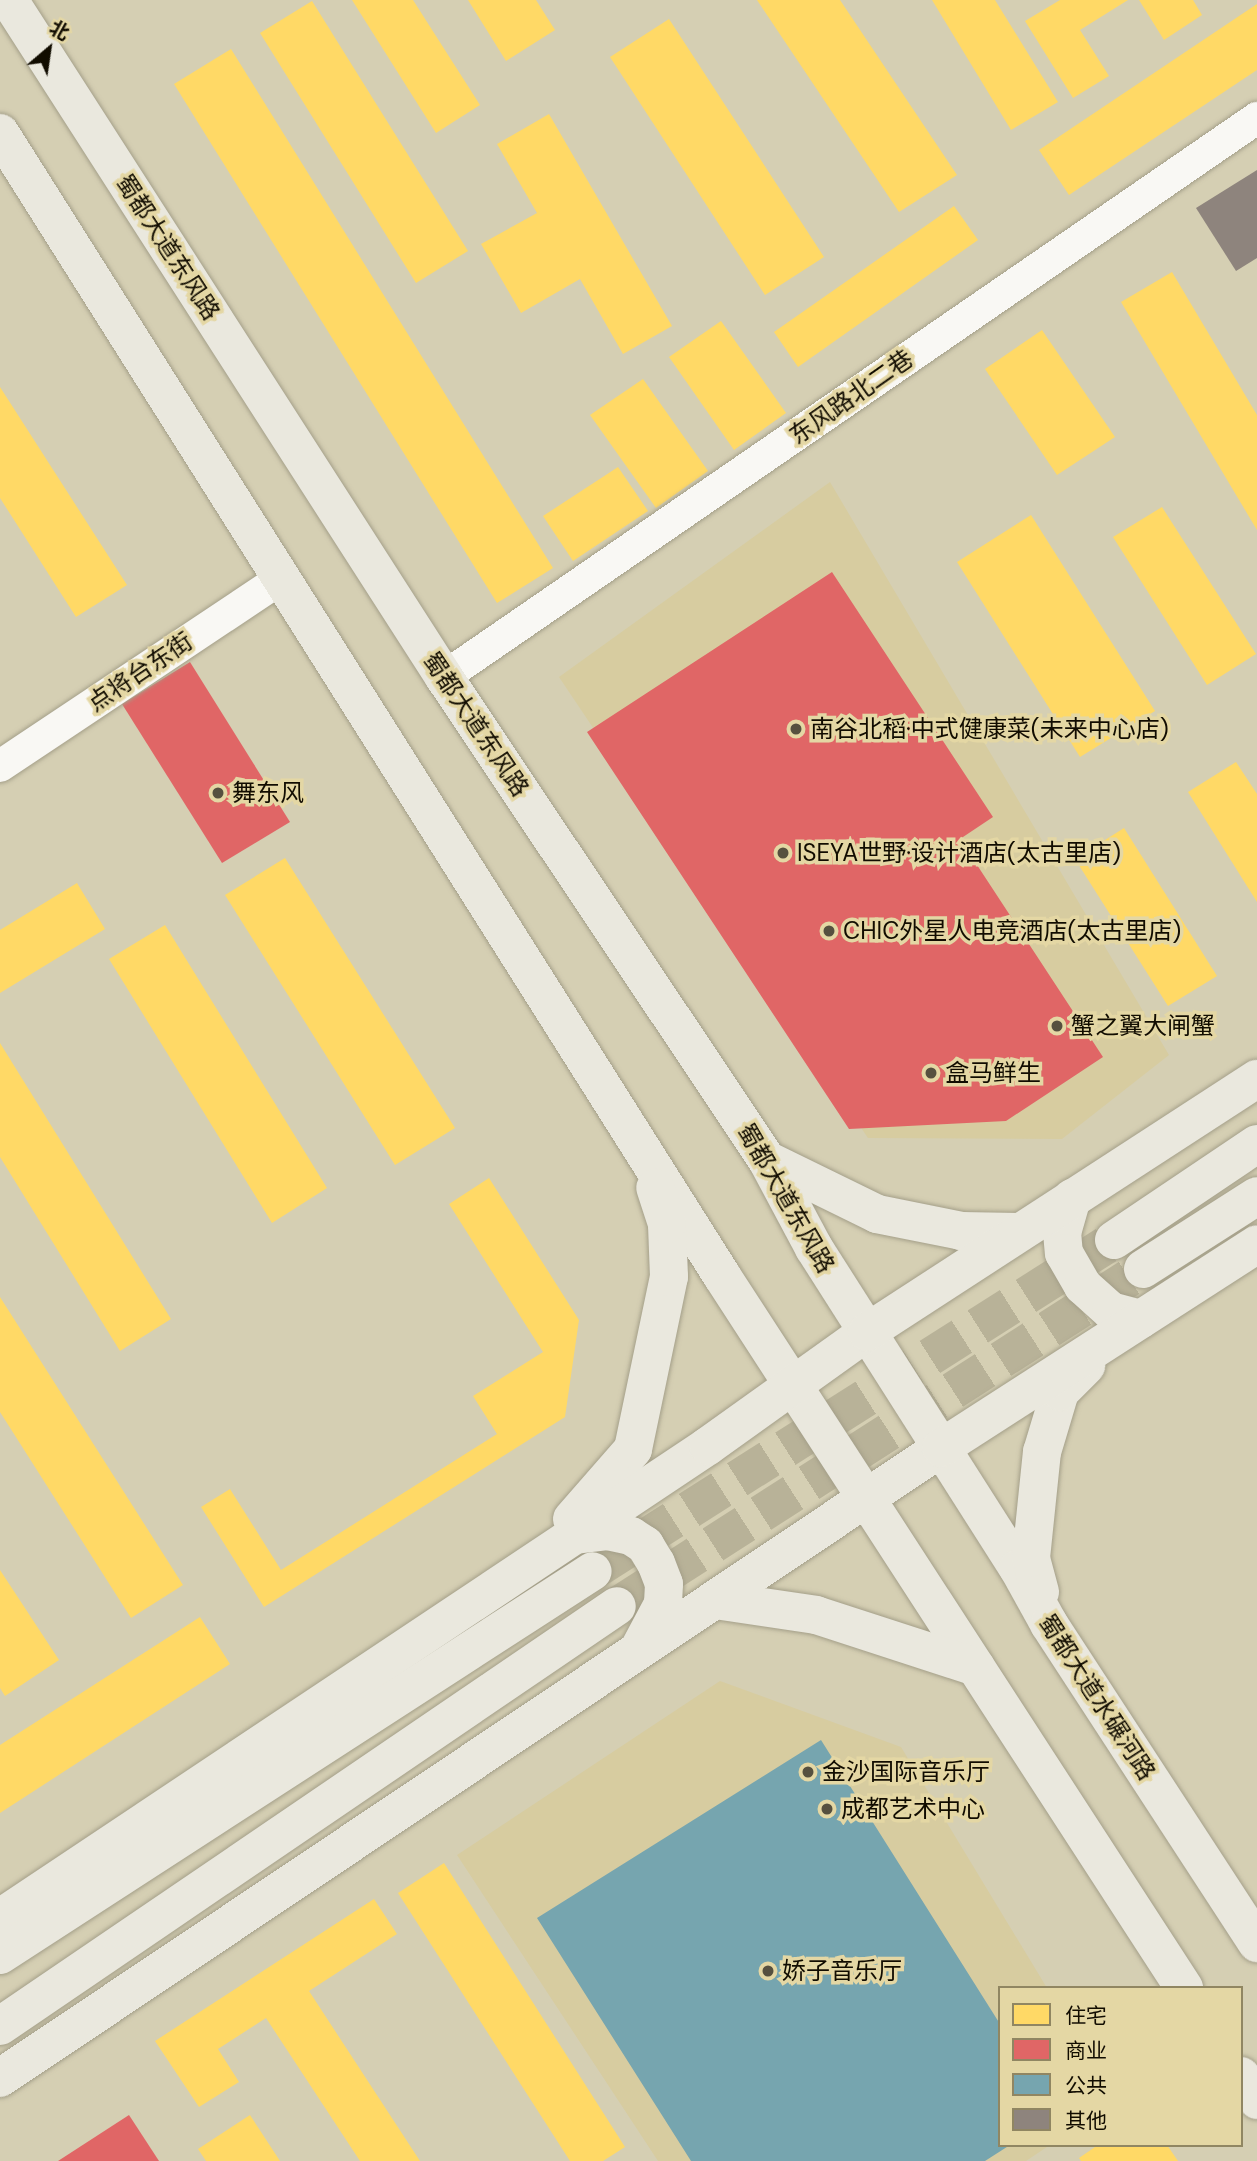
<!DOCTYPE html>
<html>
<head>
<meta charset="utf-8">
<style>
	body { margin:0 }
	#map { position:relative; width:1257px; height:2161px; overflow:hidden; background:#d5cfb3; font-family:"DM Sans","Noto Sans SC",sans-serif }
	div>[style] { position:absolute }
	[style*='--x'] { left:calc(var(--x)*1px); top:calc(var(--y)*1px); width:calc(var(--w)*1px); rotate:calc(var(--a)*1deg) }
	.built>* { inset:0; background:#d7cca0 }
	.homes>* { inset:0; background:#ffd966 }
	.shops>* { inset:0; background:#e06666 }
	.public>* { inset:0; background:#76a5af }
	.building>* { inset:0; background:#8e847d }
	.primary-tunnel>* { height:38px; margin-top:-19px; transform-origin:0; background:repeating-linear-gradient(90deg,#b8b298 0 38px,transparent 0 57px) }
	.roads { filter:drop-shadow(0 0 2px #a49f89) drop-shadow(0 0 2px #a49f89) }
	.minor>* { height:32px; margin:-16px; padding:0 16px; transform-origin:16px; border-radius:16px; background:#f9f8f4 }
	.primary>* { height:38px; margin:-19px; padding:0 19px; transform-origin:19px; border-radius:19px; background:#eae8de }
	.dots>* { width:19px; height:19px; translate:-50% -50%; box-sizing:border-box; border:4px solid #e4d7a4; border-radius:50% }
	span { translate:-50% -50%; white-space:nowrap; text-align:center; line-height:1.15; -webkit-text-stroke:7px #e4d7a4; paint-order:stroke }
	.street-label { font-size:24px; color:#110c00 }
	.poi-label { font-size:24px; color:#110c00 }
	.left { translate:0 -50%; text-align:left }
	.legend { position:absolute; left:998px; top:1986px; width:245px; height:161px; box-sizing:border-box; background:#e4d7a4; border:2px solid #908662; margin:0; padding:9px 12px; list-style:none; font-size:21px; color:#110c00 }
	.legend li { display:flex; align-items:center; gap:14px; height:35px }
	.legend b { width:35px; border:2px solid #908662 }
	.north { position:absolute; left:14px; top:14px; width:70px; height:70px; -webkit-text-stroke:5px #e4d7a4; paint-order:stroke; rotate:29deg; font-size:19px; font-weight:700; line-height:28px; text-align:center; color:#110c00 }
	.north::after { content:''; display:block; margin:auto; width:24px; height:32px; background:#110c00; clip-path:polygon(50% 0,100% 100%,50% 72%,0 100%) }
</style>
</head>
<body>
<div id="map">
	<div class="built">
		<div style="clip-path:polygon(830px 482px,1169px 1055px,1062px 1139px,868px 1138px,559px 677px)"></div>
		<div style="clip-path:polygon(720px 1681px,901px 1747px,1047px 1988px,1000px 1988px,1000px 2145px,1050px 2145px,1026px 2161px,658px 2161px,457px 1855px)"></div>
	</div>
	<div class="homes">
		<div style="clip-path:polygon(352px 0,413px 0,480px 105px,436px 133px)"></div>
		<div style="clip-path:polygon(468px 0,536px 0,555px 30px,506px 61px)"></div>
		<div style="clip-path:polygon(757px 0,840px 0,957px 175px,899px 212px)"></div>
		<div style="clip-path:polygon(932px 0,995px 0,1058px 102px,1011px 130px)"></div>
		<div style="clip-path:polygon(1060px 0,1128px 0,1080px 30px,1109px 76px,1073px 98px,1025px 21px)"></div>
		<div style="clip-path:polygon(1139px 0,1193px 0,1202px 15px,1164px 40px)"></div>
		<div style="clip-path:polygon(312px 1px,468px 251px,416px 283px,260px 33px)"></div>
		<div style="clip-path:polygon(1257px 4px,1257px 70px,1069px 195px,1039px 150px)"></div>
		<div style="clip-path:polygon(669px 19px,824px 257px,765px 295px,610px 57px)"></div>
		<div style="clip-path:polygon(231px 49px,553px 568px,497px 603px,174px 84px)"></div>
		<div style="clip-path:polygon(549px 114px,672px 326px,623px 354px,580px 279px,521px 313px,481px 244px,537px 213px,497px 144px)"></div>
		<div style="clip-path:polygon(954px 206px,978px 240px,798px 367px,774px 332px)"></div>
		<div style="clip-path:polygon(1172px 272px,1257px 415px,1257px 530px,1121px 302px)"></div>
		<div style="clip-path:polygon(721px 321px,786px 413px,734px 450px,669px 357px)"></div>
		<div style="clip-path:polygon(1042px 330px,1115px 437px,1057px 475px,985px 369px)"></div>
		<div style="clip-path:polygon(643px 379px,708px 471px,656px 508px,590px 415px)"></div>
		<div style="clip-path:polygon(0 387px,127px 585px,76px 617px,0 498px)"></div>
		<div style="clip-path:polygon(618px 467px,648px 511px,573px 561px,543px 516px)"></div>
		<div style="clip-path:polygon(1162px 507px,1256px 654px,1207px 685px,1113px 537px)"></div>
		<div style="clip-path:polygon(1031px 515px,1155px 711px,1080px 757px,957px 562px)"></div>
		<div style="clip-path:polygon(1236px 762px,1257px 794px,1257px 902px,1188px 792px)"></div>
		<div style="clip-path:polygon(1124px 828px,1217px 976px,1168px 1006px,1075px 859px)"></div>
		<div style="clip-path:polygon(285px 858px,455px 1128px,395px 1165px,225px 895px)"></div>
		<div style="clip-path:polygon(77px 883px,105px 929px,0 993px,0 930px)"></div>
		<div style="clip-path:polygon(165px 925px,327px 1188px,272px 1223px,109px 959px)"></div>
		<div style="clip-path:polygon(0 1043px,171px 1319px,120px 1351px,0 1157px)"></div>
		<div style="clip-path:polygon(489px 1178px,579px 1320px,565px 1417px,264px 1607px,201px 1507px,230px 1489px,281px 1570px,497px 1434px,473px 1396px,543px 1352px,449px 1204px)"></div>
		<div style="clip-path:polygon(0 1297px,183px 1585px,131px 1618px,0 1412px)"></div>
		<div style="clip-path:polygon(0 1570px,59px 1660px,5px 1696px,0 1688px)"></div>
		<div style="clip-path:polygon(200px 1617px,230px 1664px,0 1813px,0 1745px)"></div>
		<div style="clip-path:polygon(444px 1863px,625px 2147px,603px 2161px,570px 2161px,398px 1893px)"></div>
		<div style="clip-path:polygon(374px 1899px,397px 1934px,309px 1991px,420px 2161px,360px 2161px,266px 2018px,218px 2049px,239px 2082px,199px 2107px,155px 2041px)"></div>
		<div style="clip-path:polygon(250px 2115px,280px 2161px,206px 2161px,198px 2149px)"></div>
		<div style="clip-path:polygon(1098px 2145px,1167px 2145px,1178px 2161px,1081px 2161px,1079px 2158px)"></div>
	</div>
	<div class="shops">
		<div style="clip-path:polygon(832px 572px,993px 817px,960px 839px,1103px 1057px,1006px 1121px,849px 1129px,587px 732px)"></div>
		<div style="clip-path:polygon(190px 662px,290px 822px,222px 863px,122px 704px)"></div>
		<div style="clip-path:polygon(129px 2115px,159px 2161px,58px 2161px)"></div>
	</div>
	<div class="public">
		<div style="clip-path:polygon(821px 1740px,1000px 2024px,1000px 2145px,1010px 2145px,985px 2161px,691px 2161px,537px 1918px)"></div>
	</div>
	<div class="building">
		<div style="clip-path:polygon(1257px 170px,1257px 258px,1236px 271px,1196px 208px)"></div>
	</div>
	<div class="primary-tunnel">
		<div style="--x:593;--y:1571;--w:617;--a:-32.43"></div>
		<div style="--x:617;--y:1606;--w:625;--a:-32.65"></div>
	</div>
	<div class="roads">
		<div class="minor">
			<div style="--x:444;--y:677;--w:987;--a:-34.51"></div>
			<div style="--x:0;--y:766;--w:337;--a:-33.7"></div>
		</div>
		<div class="primary">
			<div style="--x:9;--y:0;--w:805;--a:57.28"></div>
			<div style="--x:444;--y:677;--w:581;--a:56.23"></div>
			<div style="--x:767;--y:1160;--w:100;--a:61.9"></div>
			<div style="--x:814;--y:1248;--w:379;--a:57.5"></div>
			<div style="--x:1018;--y:1568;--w:64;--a:61"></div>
			<div style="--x:1049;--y:1624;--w:381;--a:56.9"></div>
			<div style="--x:0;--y:133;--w:1352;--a:57.72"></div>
			<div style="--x:722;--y:1276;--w:849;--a:57.02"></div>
			<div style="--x:767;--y:1160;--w:123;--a:26.1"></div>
			<div style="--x:877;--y:1214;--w:86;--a:11.4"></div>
			<div style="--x:961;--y:1231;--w:58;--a:1"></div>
			<div style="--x:1072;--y:1198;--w:35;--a:106"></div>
			<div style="--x:1062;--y:1232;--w:21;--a:85"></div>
			<div style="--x:1064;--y:1253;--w:38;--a:60"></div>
			<div style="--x:1083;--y:1286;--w:38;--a:42"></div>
			<div style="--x:1111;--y:1311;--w:31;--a:15"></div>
			<div style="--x:1114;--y:1240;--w:172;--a:-33.9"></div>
			<div style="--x:1143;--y:1269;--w:135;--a:-32.6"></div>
			<div style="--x:572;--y:1519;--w:93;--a:-48.9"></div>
			<div style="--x:633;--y:1449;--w:176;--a:-78.2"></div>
			<div style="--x:669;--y:1277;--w:53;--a:-92.2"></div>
			<div style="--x:667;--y:1224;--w:38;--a:-108"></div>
			<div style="--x:575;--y:1535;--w:32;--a:-7"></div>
			<div style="--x:607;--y:1531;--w:25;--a:12"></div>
			<div style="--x:631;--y:1536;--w:17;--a:33"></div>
			<div style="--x:645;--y:1545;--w:21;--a:59"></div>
			<div style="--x:656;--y:1563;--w:22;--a:69"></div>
			<div style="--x:664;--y:1584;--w:20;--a:93"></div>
			<div style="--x:663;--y:1604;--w:51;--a:118.1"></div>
			<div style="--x:1040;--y:1592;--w:35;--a:-105"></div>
			<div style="--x:1031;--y:1558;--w:107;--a:-84.1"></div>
			<div style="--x:1042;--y:1452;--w:63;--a:-73.3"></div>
			<div style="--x:1060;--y:1392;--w:37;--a:-45"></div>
			<div style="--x:715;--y:1600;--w:102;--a:8.4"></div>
			<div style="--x:816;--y:1615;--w:168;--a:18"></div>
			<div style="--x:0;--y:1918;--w:851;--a:-33.69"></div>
			<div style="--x:708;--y:1446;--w:196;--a:-35.6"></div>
			<div style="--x:867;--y:1332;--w:465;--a:-33"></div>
			<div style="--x:0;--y:1955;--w:706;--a:-32.93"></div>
			<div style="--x:0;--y:2026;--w:746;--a:-34.24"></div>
			<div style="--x:1241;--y:2076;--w:29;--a:56"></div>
			<div style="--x:0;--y:2078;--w:1132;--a:-33.8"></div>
			<div style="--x:941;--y:1448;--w:376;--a:-32.8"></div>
		</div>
	</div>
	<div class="dots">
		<div style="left:796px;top:729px;background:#56503f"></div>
		<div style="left:218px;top:793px;background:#56503f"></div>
		<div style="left:783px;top:853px;background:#56503f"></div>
		<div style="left:829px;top:931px;background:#56503f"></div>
		<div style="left:1057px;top:1026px;background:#56503f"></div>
		<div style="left:931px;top:1073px;background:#56503f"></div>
		<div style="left:808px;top:1772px;background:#56503f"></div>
		<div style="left:827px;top:1809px;background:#56503f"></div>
		<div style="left:768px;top:1971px;background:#56503f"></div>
	</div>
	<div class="street-label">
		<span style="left:168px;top:247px;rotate:57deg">蜀都大道东风路</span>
		<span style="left:851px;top:397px;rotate:-35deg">东风路北二巷</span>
		<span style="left:140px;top:672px;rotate:-34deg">点将台东街</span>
		<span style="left:476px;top:724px;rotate:56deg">蜀都大道东风路</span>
		<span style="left:786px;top:1198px;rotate:60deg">蜀都大道东风路</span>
		<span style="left:1097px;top:1697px;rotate:57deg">蜀都大道水碾河路</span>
	</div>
	<div class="poi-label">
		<span class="left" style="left:810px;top:729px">南谷北稻·中式健康菜(未来中心店)</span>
		<span class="left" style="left:232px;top:793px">舞东风</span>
		<span class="left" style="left:797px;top:853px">ISEYA世野·设计酒店(太古里店)</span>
		<span class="left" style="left:843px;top:931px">CHIC外星人电竞酒店(太古里店)</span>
		<span class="left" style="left:1071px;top:1026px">蟹之翼大闸蟹</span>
		<span class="left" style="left:945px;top:1073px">盒马鲜生</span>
		<span class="left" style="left:822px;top:1772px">金沙国际音乐厅</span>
		<span class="left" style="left:841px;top:1809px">成都艺术中心</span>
		<span class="left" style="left:782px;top:1971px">娇子音乐厅</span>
	</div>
	<ul class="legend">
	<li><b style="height:19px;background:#ffd966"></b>住宅</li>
	<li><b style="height:19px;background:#e06666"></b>商业</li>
	<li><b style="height:19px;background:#76a5af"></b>公共</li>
	<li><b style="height:19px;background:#8e847d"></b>其他</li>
	</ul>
	<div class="north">北</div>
</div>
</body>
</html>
